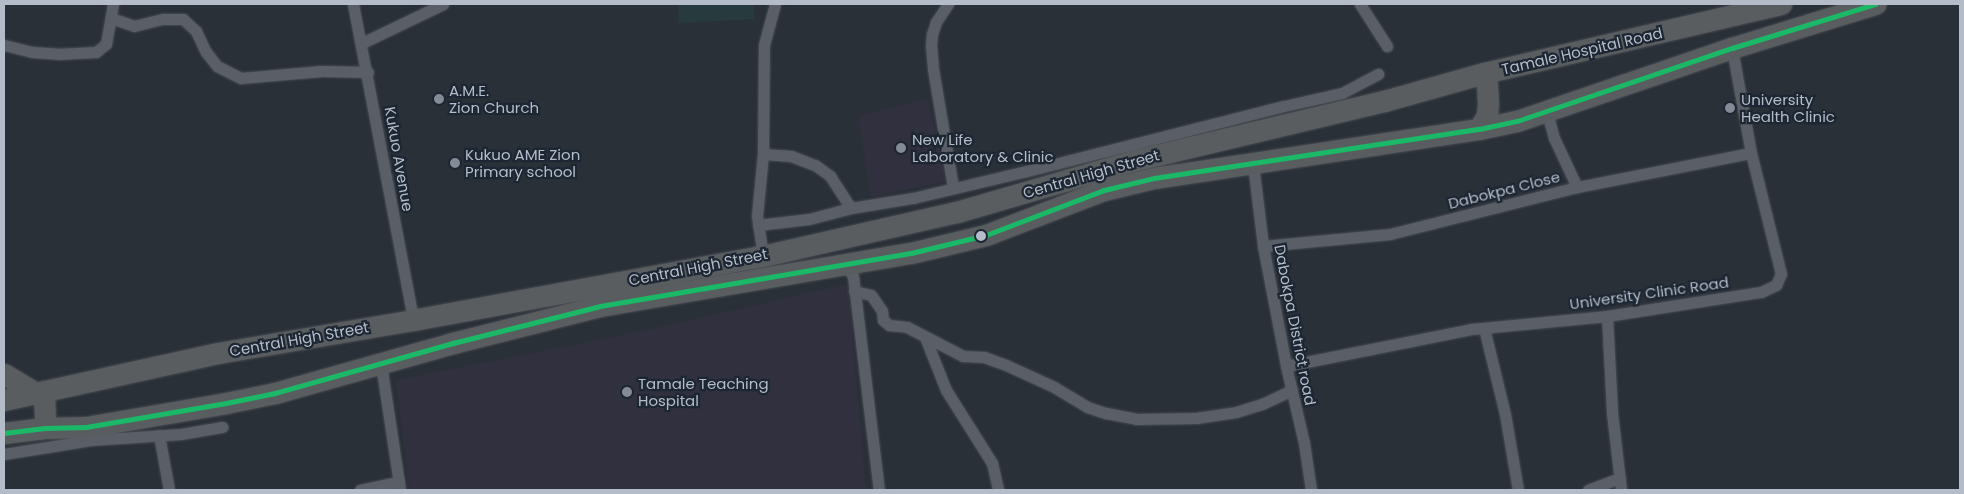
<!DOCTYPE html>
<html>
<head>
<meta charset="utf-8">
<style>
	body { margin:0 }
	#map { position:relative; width:1964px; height:494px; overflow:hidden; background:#2a3038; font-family:Poppins,sans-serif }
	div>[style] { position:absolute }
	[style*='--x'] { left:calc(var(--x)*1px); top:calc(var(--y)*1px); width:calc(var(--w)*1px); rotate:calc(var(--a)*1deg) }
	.medical>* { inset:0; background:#31303e }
	.green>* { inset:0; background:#273a3e }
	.roads { filter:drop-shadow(0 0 1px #484c53) drop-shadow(0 0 1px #484c53) }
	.street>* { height:11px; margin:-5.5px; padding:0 5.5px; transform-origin:5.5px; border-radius:5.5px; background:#5a5e66 }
	.highway>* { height:21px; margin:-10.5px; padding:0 10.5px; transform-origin:10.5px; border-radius:10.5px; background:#5a5d60 }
	.bus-1>* { height:5px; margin:-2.5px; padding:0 2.5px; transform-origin:2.5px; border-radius:2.5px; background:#1ab867 }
	.dots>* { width:14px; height:14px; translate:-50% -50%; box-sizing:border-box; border:2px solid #1d2633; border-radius:50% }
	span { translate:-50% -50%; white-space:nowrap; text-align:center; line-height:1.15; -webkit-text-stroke:4.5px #1d2633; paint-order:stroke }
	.street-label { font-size:15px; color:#b4bcc9 }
	.poi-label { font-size:15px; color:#b4bcc9 }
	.left { translate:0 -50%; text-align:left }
	.frame { position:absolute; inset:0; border:5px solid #b4bcc9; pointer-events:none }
</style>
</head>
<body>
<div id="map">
	<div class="medical">
		<div style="clip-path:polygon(928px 99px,946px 181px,871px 197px,858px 116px)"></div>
		<div style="clip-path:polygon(848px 284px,866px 490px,409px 490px,396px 380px,630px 334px)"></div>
	</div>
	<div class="green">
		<div style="clip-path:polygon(678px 4px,754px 4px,754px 19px,679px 23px)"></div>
	</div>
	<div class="roads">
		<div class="street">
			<div style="--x:353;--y:4;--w:322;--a:79.2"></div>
			<div style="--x:948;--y:4;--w:22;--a:124"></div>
			<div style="--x:936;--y:22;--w:13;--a:108"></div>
			<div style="--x:932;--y:34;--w:11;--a:95"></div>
			<div style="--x:931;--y:45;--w:24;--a:85"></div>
			<div style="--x:933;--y:69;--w:120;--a:80.4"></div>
			<div style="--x:1360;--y:4;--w:50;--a:57.3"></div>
			<div style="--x:111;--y:18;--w:24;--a:19"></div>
			<div style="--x:134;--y:26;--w:30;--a:-14"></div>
			<div style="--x:163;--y:19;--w:20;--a:0"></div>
			<div style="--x:183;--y:19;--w:18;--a:43"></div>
			<div style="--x:196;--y:31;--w:23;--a:65"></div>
			<div style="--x:206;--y:52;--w:18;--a:52"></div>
			<div style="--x:217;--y:66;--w:27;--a:27"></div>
			<div style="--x:241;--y:78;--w:81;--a:-4.9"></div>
			<div style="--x:322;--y:71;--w:46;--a:1.2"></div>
			<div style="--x:362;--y:43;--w:90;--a:-25.7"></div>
			<div style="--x:4;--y:45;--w:29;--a:14"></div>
			<div style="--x:32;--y:52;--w:26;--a:4"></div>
			<div style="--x:58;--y:54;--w:38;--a:-3"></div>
			<div style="--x:96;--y:52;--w:13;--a:-39"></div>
			<div style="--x:106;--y:44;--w:41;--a:-80.1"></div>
			<div style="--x:1547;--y:112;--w:27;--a:75"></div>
			<div style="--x:1554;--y:138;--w:54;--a:64.9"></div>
			<div style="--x:763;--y:154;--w:28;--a:4"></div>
			<div style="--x:791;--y:156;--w:26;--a:21"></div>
			<div style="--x:815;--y:165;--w:19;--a:36"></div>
			<div style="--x:830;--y:176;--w:38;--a:57"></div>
			<div style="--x:1253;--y:164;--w:83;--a:83"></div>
			<div style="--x:1263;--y:246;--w:122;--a:79.1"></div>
			<div style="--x:1286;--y:366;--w:79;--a:76.8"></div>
			<div style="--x:1304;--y:443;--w:48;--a:81.5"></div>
			<div style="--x:758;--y:225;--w:51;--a:-6.7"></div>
			<div style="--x:809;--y:219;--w:43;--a:-14.7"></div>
			<div style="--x:851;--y:208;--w:63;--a:-9.2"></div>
			<div style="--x:913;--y:198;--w:125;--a:-13.4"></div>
			<div style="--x:1035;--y:169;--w:257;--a:-14.2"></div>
			<div style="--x:1284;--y:106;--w:59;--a:-12.6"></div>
			<div style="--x:1342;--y:93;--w:41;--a:-27.8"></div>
			<div style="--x:1263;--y:246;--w:128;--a:-5.4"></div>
			<div style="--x:1390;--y:234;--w:193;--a:-14.1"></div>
			<div style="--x:1577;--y:187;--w:177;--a:-11.1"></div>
			<div style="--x:763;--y:256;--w:40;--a:-98.5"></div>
			<div style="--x:757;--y:216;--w:62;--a:-84.5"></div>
			<div style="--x:763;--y:154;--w:109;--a:-89.5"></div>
			<div style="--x:764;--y:45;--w:42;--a:-75"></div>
			<div style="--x:845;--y:264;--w:14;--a:56"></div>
			<div style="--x:853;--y:276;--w:216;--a:83.1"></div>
			<div style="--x:854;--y:291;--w:17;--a:13"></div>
			<div style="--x:871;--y:295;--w:19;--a:55"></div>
			<div style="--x:882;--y:311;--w:9;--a:84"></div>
			<div style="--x:883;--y:320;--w:8;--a:40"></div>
			<div style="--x:889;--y:325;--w:18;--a:6"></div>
			<div style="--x:907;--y:327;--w:63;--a:27.4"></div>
			<div style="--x:963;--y:356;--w:21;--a:3"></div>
			<div style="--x:984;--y:357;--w:23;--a:20"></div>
			<div style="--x:1006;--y:365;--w:53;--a:24.6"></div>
			<div style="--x:1054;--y:387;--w:39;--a:31"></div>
			<div style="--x:1087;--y:407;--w:20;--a:18"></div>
			<div style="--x:1106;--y:413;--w:31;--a:11"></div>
			<div style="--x:1136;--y:419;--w:60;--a:-1"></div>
			<div style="--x:1196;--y:418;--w:40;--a:-8.5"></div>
			<div style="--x:1236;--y:412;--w:27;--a:-17"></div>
			<div style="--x:1262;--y:404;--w:33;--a:-25"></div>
			<div style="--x:1607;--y:316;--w:97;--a:87"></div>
			<div style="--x:1612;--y:413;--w:78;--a:83.3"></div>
			<div style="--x:1484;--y:328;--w:89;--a:76.3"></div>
			<div style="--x:1505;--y:414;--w:77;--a:80.3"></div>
			<div style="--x:925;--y:337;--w:57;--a:68.4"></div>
			<div style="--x:946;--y:390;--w:86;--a:57.8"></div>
			<div style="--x:992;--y:463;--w:28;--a:77"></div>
			<div style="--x:381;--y:364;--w:127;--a:81.4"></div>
			<div style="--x:1286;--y:366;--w:190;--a:-11.3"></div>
			<div style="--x:1472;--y:329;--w:136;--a:-5.5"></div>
			<div style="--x:1607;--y:316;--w:156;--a:-8.9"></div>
			<div style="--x:1761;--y:292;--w:17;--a:-25"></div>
			<div style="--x:1776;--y:285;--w:12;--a:-66"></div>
			<div style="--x:1781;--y:274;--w:125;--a:-103.9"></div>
			<div style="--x:1751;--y:153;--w:107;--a:-100.3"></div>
			<div style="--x:159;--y:435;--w:56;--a:79.7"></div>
			<div style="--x:4;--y:454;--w:88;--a:-9.1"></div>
			<div style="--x:91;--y:440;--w:90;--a:-3.8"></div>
			<div style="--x:181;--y:434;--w:42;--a:-9.7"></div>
			<div style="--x:360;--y:490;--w:40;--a:-12"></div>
			<div style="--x:1588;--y:490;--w:34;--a:-21"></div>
		</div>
		<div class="highway">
			<div style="--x:1479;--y:129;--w:16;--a:-60"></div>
			<div style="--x:1487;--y:115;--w:11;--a:-85"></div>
			<div style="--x:1488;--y:104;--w:19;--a:-93"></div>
			<div style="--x:1487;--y:85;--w:12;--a:-104"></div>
			<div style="--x:4;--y:374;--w:37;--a:31"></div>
			<div style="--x:44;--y:391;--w:37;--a:88"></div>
			<div style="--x:4;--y:400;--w:219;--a:-12.4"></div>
			<div style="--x:218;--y:353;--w:198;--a:-9.6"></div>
			<div style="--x:413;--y:320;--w:356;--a:-10.4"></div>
			<div style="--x:763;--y:256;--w:199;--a:-12.8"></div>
			<div style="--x:957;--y:212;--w:186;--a:-16.2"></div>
			<div style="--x:1136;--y:160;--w:255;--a:-13.4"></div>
			<div style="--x:1384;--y:101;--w:104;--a:-15.6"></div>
			<div style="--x:1484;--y:73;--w:305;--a:-13.1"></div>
			<div style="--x:4;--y:433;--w:41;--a:-7"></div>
			<div style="--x:45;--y:428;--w:41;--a:-1.4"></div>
			<div style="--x:86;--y:427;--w:142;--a:-9.7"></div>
			<div style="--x:226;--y:403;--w:50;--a:-11.5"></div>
			<div style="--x:275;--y:393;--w:185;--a:-15.7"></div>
			<div style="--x:453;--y:343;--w:152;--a:-14.1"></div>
			<div style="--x:600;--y:306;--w:315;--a:-9.7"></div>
			<div style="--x:911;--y:253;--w:77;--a:-13.5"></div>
			<div style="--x:986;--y:235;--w:126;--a:-20.9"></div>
			<div style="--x:1104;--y:190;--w:51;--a:-13.5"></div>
			<div style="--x:1154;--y:178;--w:329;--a:-8.6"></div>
			<div style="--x:1479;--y:129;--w:39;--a:-12"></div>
			<div style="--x:1517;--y:121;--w:227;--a:-18.8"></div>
			<div style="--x:1732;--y:48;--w:150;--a:-17.1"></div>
		</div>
	</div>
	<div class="bus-1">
		<div style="--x:4;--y:433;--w:41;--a:-7"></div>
		<div style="--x:45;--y:428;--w:41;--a:-1.4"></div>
		<div style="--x:86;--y:427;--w:142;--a:-9.7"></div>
		<div style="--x:226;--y:403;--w:50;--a:-11.5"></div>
		<div style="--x:275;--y:393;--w:185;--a:-15.7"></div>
		<div style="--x:453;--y:343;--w:152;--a:-14.1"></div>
		<div style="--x:600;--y:306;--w:315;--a:-9.7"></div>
		<div style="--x:911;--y:253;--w:77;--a:-13.5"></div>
		<div style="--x:986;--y:235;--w:126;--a:-20.9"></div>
		<div style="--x:1104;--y:190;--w:51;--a:-13.5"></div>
		<div style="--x:1154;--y:178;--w:329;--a:-8.6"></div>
		<div style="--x:1479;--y:129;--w:39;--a:-12"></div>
		<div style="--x:1517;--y:121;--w:227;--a:-18.8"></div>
		<div style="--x:1732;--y:48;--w:150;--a:-17.1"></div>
	</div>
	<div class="dots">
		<div style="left:439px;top:99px;background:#848b96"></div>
		<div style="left:1730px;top:108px;background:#848b96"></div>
		<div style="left:901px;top:148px;background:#848b96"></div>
		<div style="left:455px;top:163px;background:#848b96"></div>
		<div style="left:981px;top:236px;background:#b4bcc9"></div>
		<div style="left:627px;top:392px;background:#848b96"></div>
	</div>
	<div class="street-label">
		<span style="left:1582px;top:51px;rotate:-13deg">Tamale Hospital Road</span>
		<span style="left:399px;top:159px;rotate:80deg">Kukuo Avenue</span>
		<span style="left:1091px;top:174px;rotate:-16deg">Central High Street</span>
		<span style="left:1504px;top:190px;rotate:-14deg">Dabokpa Close</span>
		<span style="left:698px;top:267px;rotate:-11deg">Central High Street</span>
		<span style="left:1649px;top:293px;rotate:-8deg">University Clinic Road</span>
		<span style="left:1295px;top:325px;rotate:79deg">Dabokpa District road</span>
		<span style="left:299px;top:339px;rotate:-10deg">Central High Street</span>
	</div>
	<div class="poi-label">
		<span class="left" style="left:449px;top:99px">A.M.E.<br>Zion Church</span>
		<span class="left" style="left:1741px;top:108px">University<br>Health Clinic</span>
		<span class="left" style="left:912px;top:148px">New Life<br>Laboratory &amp; Clinic</span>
		<span class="left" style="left:465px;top:163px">Kukuo AME Zion<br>Primary school</span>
		<span class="left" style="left:638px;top:392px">Tamale Teaching<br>Hospital</span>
	</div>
	<div class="frame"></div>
</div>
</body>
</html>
